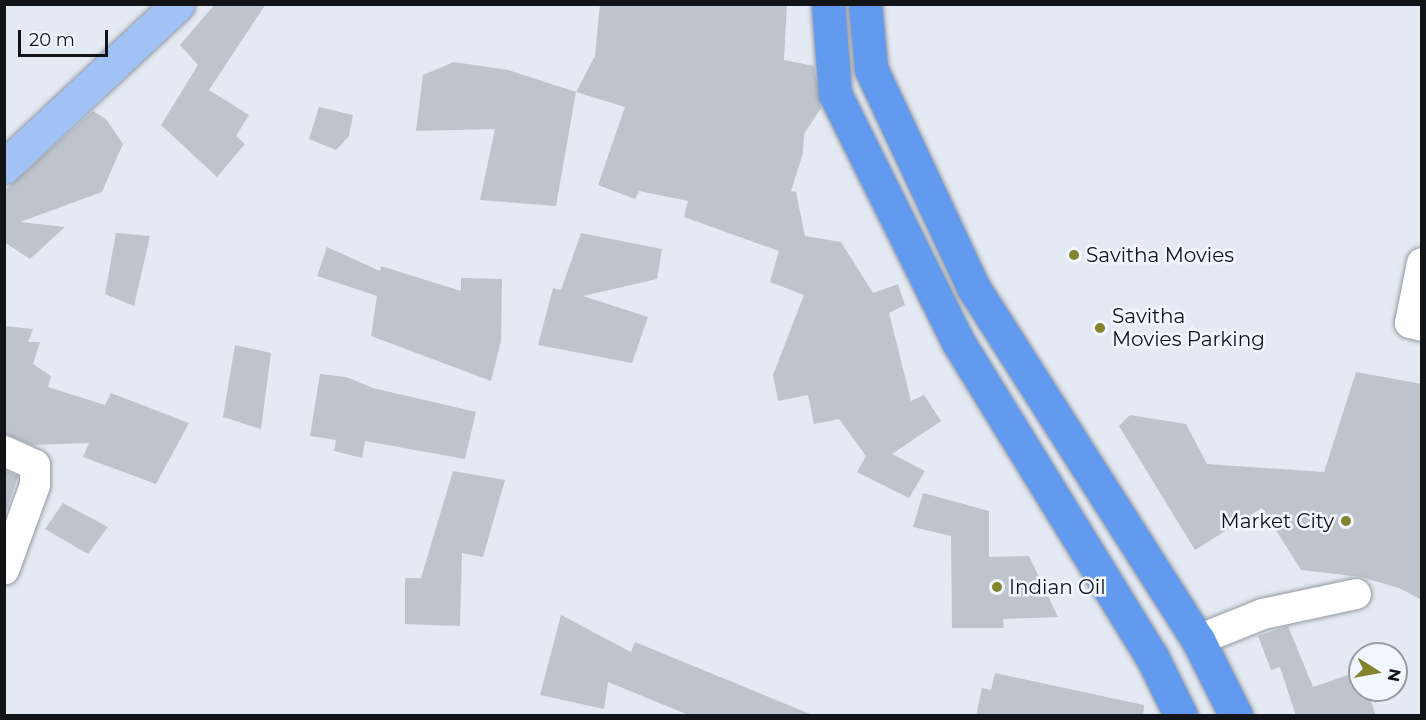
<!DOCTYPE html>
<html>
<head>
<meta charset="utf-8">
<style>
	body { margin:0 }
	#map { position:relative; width:1426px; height:720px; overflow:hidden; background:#e4eaf3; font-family:Montserrat,sans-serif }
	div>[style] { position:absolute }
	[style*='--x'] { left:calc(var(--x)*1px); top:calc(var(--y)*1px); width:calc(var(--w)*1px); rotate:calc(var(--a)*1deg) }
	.building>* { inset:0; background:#bec4cc }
	.roads { filter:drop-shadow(0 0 2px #9398a1) drop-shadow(0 0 2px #9398a1) }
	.minor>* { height:30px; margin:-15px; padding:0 15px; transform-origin:15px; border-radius:15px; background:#fff }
	.major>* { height:33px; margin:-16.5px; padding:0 16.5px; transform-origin:16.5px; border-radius:16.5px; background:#a0c2f5 }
	.highway>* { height:33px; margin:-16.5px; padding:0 16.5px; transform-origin:16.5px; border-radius:16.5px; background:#619aee }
	.dots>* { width:16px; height:16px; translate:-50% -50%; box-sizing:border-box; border:3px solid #f2f7ff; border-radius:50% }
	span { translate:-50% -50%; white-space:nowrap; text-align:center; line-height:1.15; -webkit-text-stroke:5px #f2f7ff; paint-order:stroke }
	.poi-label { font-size:20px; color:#111317 }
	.left { translate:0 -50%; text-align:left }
	.right { translate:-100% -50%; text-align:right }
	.frame { position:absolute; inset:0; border:6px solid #111317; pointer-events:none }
	.north { position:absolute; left:1348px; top:642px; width:60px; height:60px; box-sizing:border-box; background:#f2f7ff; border:2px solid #989ca2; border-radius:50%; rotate:101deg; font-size:16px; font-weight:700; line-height:24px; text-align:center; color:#111317 }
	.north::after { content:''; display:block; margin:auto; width:21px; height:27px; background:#85832c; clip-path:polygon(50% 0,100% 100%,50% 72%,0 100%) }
	.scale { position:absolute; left:18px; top:30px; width:90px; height:27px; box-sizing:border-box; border:3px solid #111317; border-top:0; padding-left:8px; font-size:18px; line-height:21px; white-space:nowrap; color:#111317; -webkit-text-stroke:4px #f2f7ff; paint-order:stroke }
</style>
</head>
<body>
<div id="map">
	<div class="building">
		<div style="clip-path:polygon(215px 4px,266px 4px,209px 90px,249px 115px,236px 136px,245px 144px,217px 177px,161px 125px,198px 65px,180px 45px)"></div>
		<div style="clip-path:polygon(600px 4px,787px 4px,784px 60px,814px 66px,821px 108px,804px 134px,803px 153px,791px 191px,796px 192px,805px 236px,841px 242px,873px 293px,898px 284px,905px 305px,889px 313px,911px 401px,924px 395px,941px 421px,892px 454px,925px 471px,909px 498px,857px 472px,866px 456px,839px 419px,814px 424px,808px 395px,778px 401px,773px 375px,804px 295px,770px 282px,779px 251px,684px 217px,688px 201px,639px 191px,635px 199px,598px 185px,625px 107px,576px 92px,595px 56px)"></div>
		<div style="clip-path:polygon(454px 62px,508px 70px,576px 92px,556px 206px,480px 200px,495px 129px,416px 131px,423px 75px)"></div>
		<div style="clip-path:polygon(319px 107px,353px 115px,349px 136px,336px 150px,309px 139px)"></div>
		<div style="clip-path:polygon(93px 111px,106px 119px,123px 144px,118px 155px,102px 192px,20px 222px,65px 227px,30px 259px,4px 242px,4px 191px)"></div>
		<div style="clip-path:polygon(116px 233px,150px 236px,134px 306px,105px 294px)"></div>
		<div style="clip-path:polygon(581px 233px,662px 249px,657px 279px,583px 296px,648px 317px,632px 363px,538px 345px,553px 288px,561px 290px)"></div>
		<div style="clip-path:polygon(327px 247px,380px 271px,381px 266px,461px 291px,461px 278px,502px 279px,501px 341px,491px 381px,371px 336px,377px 296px,317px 276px)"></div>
		<div style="clip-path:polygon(4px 326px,33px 329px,28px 342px,40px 342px,33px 364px,51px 376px,48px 387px,105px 405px,111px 393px,189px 423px,156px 484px,83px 457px,89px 443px,33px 445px,4px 434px)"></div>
		<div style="clip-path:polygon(235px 345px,271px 353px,261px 429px,223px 417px)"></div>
		<div style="clip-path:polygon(1356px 372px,1422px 384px,1422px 600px,1399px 588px,1361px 577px,1301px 570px,1262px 508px,1195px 550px,1119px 426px,1130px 415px,1186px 424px,1207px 464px,1324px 472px)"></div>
		<div style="clip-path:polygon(320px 374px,346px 377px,373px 388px,476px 412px,465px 459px,365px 441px,362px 458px,334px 451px,336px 440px,310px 436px)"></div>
		<div style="clip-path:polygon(4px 470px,18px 476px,4px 518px)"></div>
		<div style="clip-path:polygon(453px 471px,505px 480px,483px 557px,462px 553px,460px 626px,405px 624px,405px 578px,421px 578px)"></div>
		<div style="clip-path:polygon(923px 493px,989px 511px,989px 557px,1029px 556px,1058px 617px,1003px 619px,1004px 628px,952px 628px,951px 536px,913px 527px)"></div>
		<div style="clip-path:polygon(63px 503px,108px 527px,88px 554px,45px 529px)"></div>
		<div style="clip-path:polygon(561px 615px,631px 652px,635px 642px,815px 716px,691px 716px,608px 682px,604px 709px,540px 695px)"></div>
		<div style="clip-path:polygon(1288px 626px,1313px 687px,1360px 671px,1360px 690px,1367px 690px,1376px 716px,1296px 716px,1280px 667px,1271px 670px,1258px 636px)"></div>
		<div style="clip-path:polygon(995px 673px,1144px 705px,1143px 716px,976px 716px,982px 688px,991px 690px)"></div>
	</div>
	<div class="roads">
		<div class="minor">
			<div style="--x:1422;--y:263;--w:61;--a:101.3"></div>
			<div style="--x:1410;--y:323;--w:12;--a:14"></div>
			<div style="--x:4;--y:451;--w:34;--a:24"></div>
			<div style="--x:35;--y:465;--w:20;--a:90"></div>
			<div style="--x:35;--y:485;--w:90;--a:110"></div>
			<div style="--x:1198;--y:640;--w:70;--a:-21.8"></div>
			<div style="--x:1263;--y:614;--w:95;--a:-12.1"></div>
		</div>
		<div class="major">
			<div style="--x:4;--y:167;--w:238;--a:-43.1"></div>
		</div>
		<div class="highway">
			<div style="--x:828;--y:4;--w:90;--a:85.6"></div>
			<div style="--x:835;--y:94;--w:277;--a:63.6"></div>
			<div style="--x:958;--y:342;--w:370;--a:58.4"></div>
			<div style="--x:1152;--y:657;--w:66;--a:63.8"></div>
			<div style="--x:865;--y:4;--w:65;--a:84.7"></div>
			<div style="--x:871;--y:69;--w:241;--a:64.9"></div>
			<div style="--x:973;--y:287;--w:419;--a:57.5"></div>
			<div style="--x:1198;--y:640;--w:85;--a:63.4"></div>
		</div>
	</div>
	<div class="dots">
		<div style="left:1074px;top:255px;background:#85832c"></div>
		<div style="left:1100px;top:328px;background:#85832c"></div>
		<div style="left:1346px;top:521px;background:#85832c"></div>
		<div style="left:997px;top:587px;background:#85832c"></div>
	</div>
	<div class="poi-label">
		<span class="left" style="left:1086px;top:255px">Savitha Movies</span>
		<span class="left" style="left:1112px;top:328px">Savitha<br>Movies Parking</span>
		<span class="right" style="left:1334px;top:521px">Market City</span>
		<span class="left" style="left:1009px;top:587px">Indian Oil</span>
	</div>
	<div class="frame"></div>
	<div class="north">N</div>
	<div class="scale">20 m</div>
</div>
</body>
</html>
